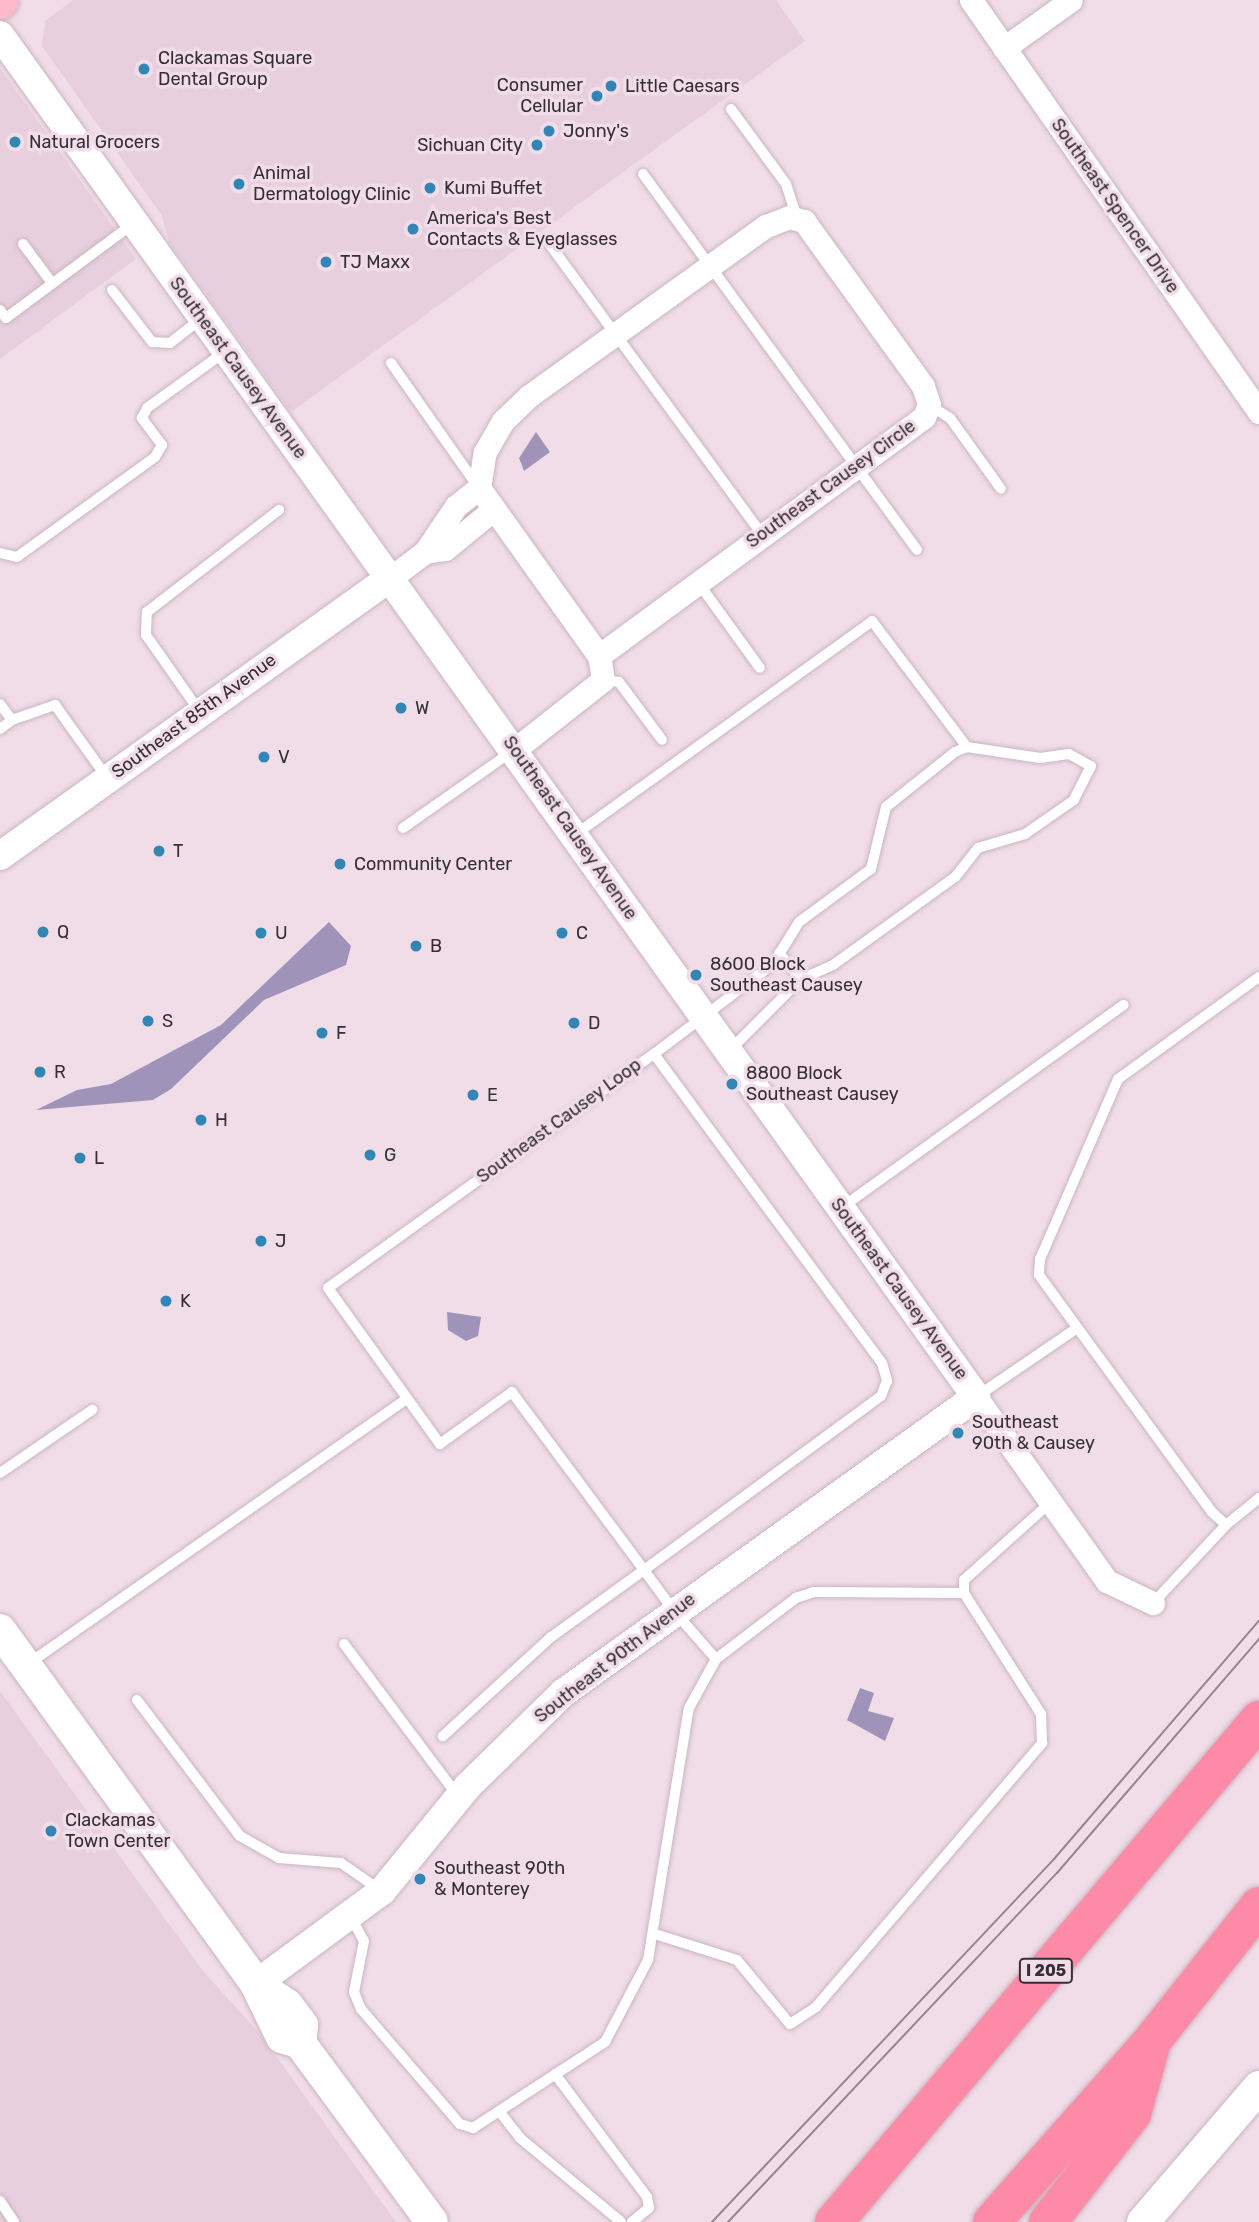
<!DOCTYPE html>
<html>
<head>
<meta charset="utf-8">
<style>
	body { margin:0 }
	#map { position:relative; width:1259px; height:2222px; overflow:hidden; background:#f1dde8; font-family:Rubik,sans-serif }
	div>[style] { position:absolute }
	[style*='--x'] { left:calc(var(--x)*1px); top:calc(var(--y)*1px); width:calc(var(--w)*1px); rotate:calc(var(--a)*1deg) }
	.built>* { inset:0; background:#e8cfde }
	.water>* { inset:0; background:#a093b9 }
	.roads { filter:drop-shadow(0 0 2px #c9b6c0) drop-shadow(0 0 2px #c9b6c0) }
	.service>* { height:10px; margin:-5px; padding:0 5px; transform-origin:5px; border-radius:5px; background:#fff }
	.minor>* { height:23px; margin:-11.5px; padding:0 11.5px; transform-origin:11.5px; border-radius:11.5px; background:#fff }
	.tertiary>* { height:28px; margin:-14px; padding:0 14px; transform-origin:14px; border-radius:14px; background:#fff }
	.secondary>* { height:32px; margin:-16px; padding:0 16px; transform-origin:16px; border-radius:16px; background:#fff }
	.primary>* { height:35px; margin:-17.5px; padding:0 17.5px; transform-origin:17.5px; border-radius:17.5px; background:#feb9cb }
	.motorway>* { height:38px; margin:-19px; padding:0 19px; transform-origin:19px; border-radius:19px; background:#fd8ba8 }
	.tram>* { height:2px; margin:-1px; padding:0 1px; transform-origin:1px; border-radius:1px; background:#94868e }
	.dots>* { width:19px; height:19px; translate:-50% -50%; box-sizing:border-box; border:4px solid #f1dde8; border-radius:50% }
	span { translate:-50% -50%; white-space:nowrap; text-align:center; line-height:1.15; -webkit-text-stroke:7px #f1dde8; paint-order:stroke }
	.shield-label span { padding:2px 5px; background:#f1dde8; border:2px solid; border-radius:5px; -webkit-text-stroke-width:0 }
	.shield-label { font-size:16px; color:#352e32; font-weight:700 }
	.poi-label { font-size:18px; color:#352e32 }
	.left { translate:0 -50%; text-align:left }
	.right { translate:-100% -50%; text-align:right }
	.street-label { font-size:18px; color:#352e32 }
</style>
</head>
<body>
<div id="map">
	<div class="built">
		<div style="clip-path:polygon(73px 0,776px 0,805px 41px,291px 412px,169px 242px,162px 216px,42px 46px,45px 21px)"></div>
		<div style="clip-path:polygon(0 68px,136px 259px,0 359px)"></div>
		<div style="clip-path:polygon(0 1691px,203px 1971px,260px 2034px,396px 2222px,0 2222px)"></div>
	</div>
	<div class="water">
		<div style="clip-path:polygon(536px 432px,550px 452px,524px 471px,519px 458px)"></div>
		<div style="clip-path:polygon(329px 922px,351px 946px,346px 965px,264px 1000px,171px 1089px,153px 1100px,36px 1110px,77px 1090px,111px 1084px,221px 1025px)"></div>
		<div style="clip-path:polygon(447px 1312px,481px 1317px,478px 1336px,466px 1341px,448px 1330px)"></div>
		<div style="clip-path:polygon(860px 1688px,874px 1693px,868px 1711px,894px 1718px,885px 1741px,847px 1720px)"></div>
	</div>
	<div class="roads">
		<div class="service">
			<div style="--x:731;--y:109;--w:93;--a:53.7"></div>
			<div style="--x:786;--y:184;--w:35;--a:72"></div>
			<div style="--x:643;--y:174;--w:465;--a:53.9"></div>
			<div style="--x:548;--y:242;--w:362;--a:53.8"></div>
			<div style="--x:23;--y:244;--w:49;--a:53.4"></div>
			<div style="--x:112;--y:290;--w:66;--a:52.4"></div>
			<div style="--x:152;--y:342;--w:18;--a:3"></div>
			<div style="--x:170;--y:343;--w:41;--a:-38"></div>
			<div style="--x:0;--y:310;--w:10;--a:53"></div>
			<div style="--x:6;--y:318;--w:159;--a:-36.6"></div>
			<div style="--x:391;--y:363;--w:151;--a:54.9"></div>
			<div style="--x:929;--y:405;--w:25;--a:32"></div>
			<div style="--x:950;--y:418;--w:87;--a:54.3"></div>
			<div style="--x:0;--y:553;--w:17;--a:13"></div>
			<div style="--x:17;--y:557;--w:170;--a:-35.9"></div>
			<div style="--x:155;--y:457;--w:14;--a:-60"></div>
			<div style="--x:162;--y:445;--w:34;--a:-127"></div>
			<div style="--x:142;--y:418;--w:11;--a:-63"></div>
			<div style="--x:147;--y:408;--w:97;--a:-35.8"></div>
			<div style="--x:697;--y:581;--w:107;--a:54.1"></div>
			<div style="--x:603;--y:680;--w:16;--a:7"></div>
			<div style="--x:619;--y:682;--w:72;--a:53.4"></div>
			<div style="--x:0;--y:704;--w:20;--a:53"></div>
			<div style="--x:12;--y:720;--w:15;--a:143"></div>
			<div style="--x:200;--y:712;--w:94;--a:-125"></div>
			<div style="--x:146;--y:635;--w:23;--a:-88"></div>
			<div style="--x:147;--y:612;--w:167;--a:-37.7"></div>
			<div style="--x:12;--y:720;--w:46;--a:-19.2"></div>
			<div style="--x:55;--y:705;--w:91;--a:54.4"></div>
			<div style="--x:403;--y:828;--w:132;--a:-35.1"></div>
			<div style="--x:576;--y:834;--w:365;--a:-35.7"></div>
			<div style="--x:872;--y:621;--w:158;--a:53"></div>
			<div style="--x:779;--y:953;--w:34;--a:50"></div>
			<div style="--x:1259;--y:977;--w:174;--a:144.1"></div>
			<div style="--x:1118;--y:1079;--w:196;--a:113.4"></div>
			<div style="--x:1040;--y:1259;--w:16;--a:94"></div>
			<div style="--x:1039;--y:1275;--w:293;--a:53.9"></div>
			<div style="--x:1212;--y:1512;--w:19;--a:43"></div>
			<div style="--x:1226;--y:1525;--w:43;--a:-39.3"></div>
			<div style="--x:654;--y:1054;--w:149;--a:-37.1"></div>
			<div style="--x:773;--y:964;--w:49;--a:-58.2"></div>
			<div style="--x:799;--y:922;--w:89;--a:-36.4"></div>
			<div style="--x:871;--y:869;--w:64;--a:-76.4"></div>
			<div style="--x:886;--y:807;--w:88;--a:-38.6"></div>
			<div style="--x:955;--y:752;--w:13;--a:-23"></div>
			<div style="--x:967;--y:747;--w:74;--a:8.6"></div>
			<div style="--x:1040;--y:758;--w:29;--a:-8"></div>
			<div style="--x:1069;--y:754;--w:25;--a:29"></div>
			<div style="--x:1091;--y:766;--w:38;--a:117"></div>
			<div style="--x:1074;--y:800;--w:60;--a:145.2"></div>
			<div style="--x:1025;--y:834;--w:49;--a:163.4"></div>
			<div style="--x:978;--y:848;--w:37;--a:128"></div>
			<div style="--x:955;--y:877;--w:150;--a:144.2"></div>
			<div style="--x:833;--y:965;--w:35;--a:156"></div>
			<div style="--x:801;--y:979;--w:102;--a:135"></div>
			<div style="--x:841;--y:1208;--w:348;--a:-35.7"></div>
			<div style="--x:976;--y:1397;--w:122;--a:-34.3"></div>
			<div style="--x:0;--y:1473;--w:112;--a:-34.4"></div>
			<div style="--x:964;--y:1593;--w:13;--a:-90"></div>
			<div style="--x:964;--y:1580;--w:117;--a:-41.9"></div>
			<div style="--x:1153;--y:1603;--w:107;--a:-46.9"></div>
			<div style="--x:344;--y:1644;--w:189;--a:53.2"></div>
			<div style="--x:28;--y:1664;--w:462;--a:-35"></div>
			<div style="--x:137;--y:1700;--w:171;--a:52.9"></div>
			<div style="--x:240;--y:1836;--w:45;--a:29.4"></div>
			<div style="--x:279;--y:1858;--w:62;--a:4.6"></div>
			<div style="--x:341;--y:1863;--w:47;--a:34.7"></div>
			<div style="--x:351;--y:1917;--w:27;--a:62"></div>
			<div style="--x:364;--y:1941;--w:52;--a:101.1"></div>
			<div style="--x:354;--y:1992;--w:18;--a:68"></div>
			<div style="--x:361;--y:2009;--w:152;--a:49.3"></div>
			<div style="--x:460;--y:2124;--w:14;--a:17"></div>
			<div style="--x:473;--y:2128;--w:158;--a:-33.1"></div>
			<div style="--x:605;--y:2042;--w:93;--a:-62.3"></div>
			<div style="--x:648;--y:1960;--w:255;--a:-80.8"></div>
			<div style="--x:689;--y:1708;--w:56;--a:-61.1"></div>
			<div style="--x:716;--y:1659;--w:64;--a:-131.2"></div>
			<div style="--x:674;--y:1611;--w:51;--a:-126.2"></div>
			<div style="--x:644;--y:1570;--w:222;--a:-126.6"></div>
			<div style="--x:512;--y:1392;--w:89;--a:144.2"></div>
			<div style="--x:440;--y:1444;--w:192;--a:-125.7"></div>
			<div style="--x:328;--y:1288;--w:401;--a:-35.7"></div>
			<div style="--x:654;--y:1054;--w:384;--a:53.6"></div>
			<div style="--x:882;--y:1363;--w:19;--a:74"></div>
			<div style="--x:887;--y:1381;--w:16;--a:112"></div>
			<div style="--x:881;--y:1396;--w:294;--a:143.7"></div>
			<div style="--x:644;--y:1570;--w:115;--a:144.2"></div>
			<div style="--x:551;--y:1637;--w:147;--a:137.5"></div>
			<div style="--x:655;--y:1934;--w:86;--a:17.6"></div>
			<div style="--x:737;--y:1960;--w:83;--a:50.4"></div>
			<div style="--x:790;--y:2024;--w:31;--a:-33"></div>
			<div style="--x:816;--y:2007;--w:348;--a:-49.4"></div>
			<div style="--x:1042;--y:1743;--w:29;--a:-92"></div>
			<div style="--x:1041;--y:1714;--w:143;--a:-122.5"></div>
			<div style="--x:964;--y:1593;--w:150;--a:-179.6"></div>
			<div style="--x:814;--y:1592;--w:19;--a:162"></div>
			<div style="--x:796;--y:1598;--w:101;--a:142.7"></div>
			<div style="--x:555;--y:2074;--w:154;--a:53.2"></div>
			<div style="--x:647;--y:2197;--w:11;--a:80"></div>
			<div style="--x:649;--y:2208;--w:22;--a:141"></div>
			<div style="--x:499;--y:2111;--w:34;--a:52"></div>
			<div style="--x:520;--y:2138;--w:131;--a:39.7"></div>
			<div style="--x:0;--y:2201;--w:25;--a:56"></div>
		</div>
		<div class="minor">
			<div style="--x:971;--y:0;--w:503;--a:55.05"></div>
			<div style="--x:1004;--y:48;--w:82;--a:-35.6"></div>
			<div style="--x:789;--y:217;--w:16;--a:15"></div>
			<div style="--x:804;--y:221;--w:203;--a:54.2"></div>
			<div style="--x:923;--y:386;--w:20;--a:72"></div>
			<div style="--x:929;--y:405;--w:13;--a:113"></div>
			<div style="--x:924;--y:417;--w:403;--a:143.7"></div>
			<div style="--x:599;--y:656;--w:206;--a:-125.5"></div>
			<div style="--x:479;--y:488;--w:36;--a:-81"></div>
			<div style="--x:485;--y:452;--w:36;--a:-60"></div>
			<div style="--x:503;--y:421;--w:36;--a:-44"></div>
			<div style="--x:529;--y:396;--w:292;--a:-35.7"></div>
			<div style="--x:766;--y:226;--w:25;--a:-21"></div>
			<div style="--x:425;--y:552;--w:55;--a:-56"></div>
			<div style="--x:456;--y:506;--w:29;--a:-38"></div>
			<div style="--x:389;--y:579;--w:45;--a:-36.9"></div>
			<div style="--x:425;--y:552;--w:20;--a:-9"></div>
			<div style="--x:445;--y:549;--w:63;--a:-39.2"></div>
			<div style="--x:514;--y:750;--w:113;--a:-38.2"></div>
			<div style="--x:603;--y:680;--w:24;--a:-99"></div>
			<div style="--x:976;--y:1397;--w:226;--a:54.6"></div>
			<div style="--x:1107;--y:1581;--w:51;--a:25.6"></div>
		</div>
		<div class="tertiary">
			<div style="--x:0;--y:35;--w:1676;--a:54.37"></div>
			<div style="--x:976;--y:1397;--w:508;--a:144.37"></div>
			<div style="--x:563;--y:1693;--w:133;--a:135.6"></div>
			<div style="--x:468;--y:1786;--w:136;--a:129.3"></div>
			<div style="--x:382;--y:1891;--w:157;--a:143.6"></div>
			<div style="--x:0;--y:856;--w:478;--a:-35.5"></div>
		</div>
		<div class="secondary">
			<div style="--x:0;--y:1630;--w:437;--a:54.1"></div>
			<div style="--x:256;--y:1984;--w:59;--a:63.9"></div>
			<div style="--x:282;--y:2037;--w:19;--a:18"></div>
			<div style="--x:300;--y:2043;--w:222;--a:53.6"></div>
			<div style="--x:256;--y:1984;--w:37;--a:34"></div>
			<div style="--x:287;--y:2005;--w:25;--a:53"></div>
			<div style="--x:302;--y:2025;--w:18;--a:96"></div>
			<div style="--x:1143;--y:2222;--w:178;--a:-49.3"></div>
		</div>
		<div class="primary">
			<div style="--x:0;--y:1;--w:1;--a:-45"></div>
		</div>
		<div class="motorway">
			<div style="--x:834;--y:2222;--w:658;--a:-49.75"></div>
			<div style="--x:992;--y:2222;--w:242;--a:-48.5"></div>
			<div style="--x:1152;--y:2041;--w:172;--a:-51.6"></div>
			<div style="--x:1048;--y:2222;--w:137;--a:-52.1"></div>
			<div style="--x:1132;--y:2114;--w:67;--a:-74.5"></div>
		</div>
	</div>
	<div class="tram">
		<div style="--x:712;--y:2222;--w:499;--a:-46.7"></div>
		<div style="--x:1054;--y:1859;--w:314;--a:-49.3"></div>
		<div style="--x:728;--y:2222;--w:480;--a:-46.7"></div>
		<div style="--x:1057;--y:1873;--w:309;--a:-49.2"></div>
	</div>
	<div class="dots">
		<div style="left:144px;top:69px;background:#3186b6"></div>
		<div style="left:611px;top:86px;background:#3186b6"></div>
		<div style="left:597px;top:96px;background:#3186b6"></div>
		<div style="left:549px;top:131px;background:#3186b6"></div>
		<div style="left:15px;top:142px;background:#3186b6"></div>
		<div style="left:537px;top:145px;background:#3186b6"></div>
		<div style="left:239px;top:184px;background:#3186b6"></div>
		<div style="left:430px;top:188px;background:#3186b6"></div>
		<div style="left:413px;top:229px;background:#3186b6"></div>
		<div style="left:326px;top:262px;background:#3186b6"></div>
		<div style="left:401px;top:708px;background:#3186b6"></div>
		<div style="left:264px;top:757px;background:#3186b6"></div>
		<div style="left:159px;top:851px;background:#3186b6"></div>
		<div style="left:340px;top:864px;background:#3186b6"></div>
		<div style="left:43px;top:932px;background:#3186b6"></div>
		<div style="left:261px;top:933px;background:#3186b6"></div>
		<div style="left:562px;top:933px;background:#3186b6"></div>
		<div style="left:416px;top:946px;background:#3186b6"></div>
		<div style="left:696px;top:975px;background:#3186b6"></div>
		<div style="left:148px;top:1021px;background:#3186b6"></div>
		<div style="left:574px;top:1023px;background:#3186b6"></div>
		<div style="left:322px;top:1033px;background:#3186b6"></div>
		<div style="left:40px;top:1072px;background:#3186b6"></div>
		<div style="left:732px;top:1084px;background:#3186b6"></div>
		<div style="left:473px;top:1095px;background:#3186b6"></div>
		<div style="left:201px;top:1120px;background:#3186b6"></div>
		<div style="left:370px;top:1155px;background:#3186b6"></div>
		<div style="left:80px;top:1158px;background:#3186b6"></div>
		<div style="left:261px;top:1241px;background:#3186b6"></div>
		<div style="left:166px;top:1301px;background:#3186b6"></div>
		<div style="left:958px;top:1433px;background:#3186b6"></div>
		<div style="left:51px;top:1831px;background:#3186b6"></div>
		<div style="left:420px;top:1879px;background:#3186b6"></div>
	</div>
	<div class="shield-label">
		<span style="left:1046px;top:1971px">I 205</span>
	</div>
	<div class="poi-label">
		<span class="left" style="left:158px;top:69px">Clackamas Square<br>Dental Group</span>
		<span class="right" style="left:583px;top:96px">Consumer<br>Cellular</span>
		<span class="left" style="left:625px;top:86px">Little Caesars</span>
		<span class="left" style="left:563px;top:131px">Jonny's</span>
		<span class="left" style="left:29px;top:142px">Natural Grocers</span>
		<span class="right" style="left:523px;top:145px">Sichuan City</span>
		<span class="left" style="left:253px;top:184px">Animal<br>Dermatology Clinic</span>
		<span class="left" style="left:444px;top:188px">Kumi Buffet</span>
		<span class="left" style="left:427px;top:229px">America's Best<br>Contacts &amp; Eyeglasses</span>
		<span class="left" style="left:340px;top:262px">TJ Maxx</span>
		<span class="left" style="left:415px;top:708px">W</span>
		<span class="left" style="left:278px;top:757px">V</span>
		<span class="left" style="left:173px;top:851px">T</span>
		<span class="left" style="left:354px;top:864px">Community Center</span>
		<span class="left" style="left:57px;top:932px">Q</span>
		<span class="left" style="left:275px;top:933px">U</span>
		<span class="left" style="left:576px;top:933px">C</span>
		<span class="left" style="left:430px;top:946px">B</span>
		<span class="left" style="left:710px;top:975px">8600 Block<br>Southeast Causey</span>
		<span class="left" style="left:162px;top:1021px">S</span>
		<span class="left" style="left:588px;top:1023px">D</span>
		<span class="left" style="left:336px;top:1033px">F</span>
		<span class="left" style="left:54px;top:1072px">R</span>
		<span class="left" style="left:746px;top:1084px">8800 Block<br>Southeast Causey</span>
		<span class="left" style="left:487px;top:1095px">E</span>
		<span class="left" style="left:215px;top:1120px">H</span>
		<span class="left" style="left:384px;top:1155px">G</span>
		<span class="left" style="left:94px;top:1158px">L</span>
		<span class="left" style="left:275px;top:1241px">J</span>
		<span class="left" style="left:180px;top:1301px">K</span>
		<span class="left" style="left:972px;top:1433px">Southeast<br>90th &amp; Causey</span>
		<span class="left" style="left:65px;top:1831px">Clackamas<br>Town Center</span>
		<span class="left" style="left:434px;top:1879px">Southeast 90th<br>&amp; Monterey</span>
	</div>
	<div class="street-label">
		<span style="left:1115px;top:206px;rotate:55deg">Southeast Spencer Drive</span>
		<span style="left:238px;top:368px;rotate:54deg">Southeast Causey Avenue</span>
		<span style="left:831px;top:484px;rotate:-36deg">Southeast Causey Circle</span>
		<span style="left:194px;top:716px;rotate:-36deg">Southeast 85th Avenue</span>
		<span style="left:570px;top:828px;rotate:55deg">Southeast Causey Avenue</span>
		<span style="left:559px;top:1121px;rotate:-36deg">Southeast Causey Loop</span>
		<span style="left:899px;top:1289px;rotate:54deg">Southeast Causey Avenue</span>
		<span style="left:615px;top:1658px;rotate:-38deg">Southeast 90th Avenue</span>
	</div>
</div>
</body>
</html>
